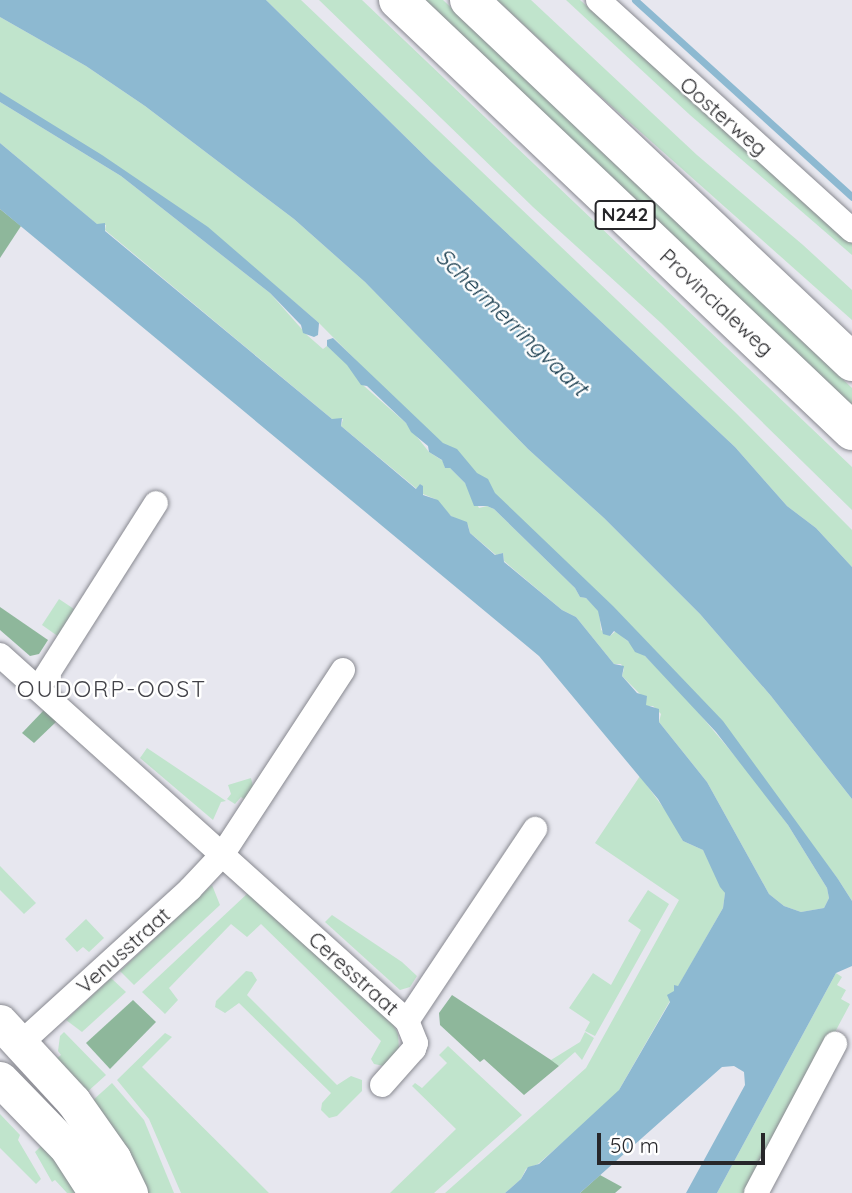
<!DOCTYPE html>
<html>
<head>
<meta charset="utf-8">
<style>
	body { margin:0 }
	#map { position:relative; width:852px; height:1193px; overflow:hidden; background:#e7e7ef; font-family:Quicksand,sans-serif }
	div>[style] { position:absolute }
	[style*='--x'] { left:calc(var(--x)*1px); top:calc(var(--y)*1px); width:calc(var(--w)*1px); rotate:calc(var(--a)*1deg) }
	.green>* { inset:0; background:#c0e4cc }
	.forest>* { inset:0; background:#8eb79b }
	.water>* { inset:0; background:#8db9d1 }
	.stream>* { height:7px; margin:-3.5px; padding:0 3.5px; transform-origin:3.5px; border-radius:3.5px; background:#8db9d1 }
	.roads { filter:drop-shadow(0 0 2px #888990) drop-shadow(0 0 2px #888990) }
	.street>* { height:24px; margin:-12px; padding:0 12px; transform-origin:12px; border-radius:12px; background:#fff }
	.secondary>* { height:35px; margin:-17.5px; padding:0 17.5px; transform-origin:17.5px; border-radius:17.5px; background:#fff }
	.highway>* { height:38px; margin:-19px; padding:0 19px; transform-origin:19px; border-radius:19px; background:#fff }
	span { translate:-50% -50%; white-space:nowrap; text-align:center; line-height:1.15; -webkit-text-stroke:5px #fff; paint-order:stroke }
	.shield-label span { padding:2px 5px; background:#fff; border:2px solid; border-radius:5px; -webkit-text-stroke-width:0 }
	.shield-label { font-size:19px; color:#27272a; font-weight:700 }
	.street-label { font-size:21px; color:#27272a }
	.water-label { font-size:23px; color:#0e3447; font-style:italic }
	.neighbourhood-label { font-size:23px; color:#434349; letter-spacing:2px }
	.scale { position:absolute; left:597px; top:1133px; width:168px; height:32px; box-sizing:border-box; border:4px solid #27272a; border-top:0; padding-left:9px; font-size:21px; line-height:24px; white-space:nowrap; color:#27272a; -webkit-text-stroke:5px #fff; paint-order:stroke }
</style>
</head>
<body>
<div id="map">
	<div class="green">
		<div style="clip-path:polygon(266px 0,301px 0,736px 413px,852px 530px,852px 567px,816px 528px,787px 506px,735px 447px,431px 162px)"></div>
		<div style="clip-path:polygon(319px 0,362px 0,852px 467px,852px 510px,661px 323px,533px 207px)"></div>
		<div style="clip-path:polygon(414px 0,443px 0,852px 388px,852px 411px)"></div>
		<div style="clip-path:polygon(497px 0,531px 0,697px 155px,803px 245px,852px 290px,852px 320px,599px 95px)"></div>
		<div style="clip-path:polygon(566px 0,580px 0,852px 243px,852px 255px,690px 115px)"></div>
		<div style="clip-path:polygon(0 17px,86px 66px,145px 106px,294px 219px,365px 282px,528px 449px,604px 518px,700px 614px,771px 696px,852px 799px,852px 901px,838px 879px,729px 737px,319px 323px,265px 277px,50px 124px,0 98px)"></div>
		<div style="clip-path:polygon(0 102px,121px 176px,270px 293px,307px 335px,323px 349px,327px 346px,347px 364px,364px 386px,406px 423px,429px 452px,443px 461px,445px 468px,450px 468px,465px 483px,479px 508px,487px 506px,494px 509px,575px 588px,580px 597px,586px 598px,599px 611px,601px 630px,610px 636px,616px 631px,645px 656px,682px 693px,750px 774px,788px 825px,827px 888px,829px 898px,824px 908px,801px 912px,784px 906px,769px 894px,707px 782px,659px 722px,661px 714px,653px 706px,646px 706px,640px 694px,622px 676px,624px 669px,621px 664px,614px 664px,576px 617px,562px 610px,504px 561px,503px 553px,496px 555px,470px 533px,468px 525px,451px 516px,435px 499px,423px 494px,421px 484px,417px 489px,341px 426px,343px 419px,332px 419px,105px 230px,106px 225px,98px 225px,0 143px)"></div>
		<div style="clip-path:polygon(59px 599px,77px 611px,59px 637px,42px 625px)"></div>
		<div style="clip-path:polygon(147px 748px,226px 801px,221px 802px,213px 820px,140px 758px)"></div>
		<div style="clip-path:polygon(640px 776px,671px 818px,683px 841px,703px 850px,725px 893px,723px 908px,615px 1097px,538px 1164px,526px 1169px,521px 1179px,505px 1193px,445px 1193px,586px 1068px,679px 900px,595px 843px)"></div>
		<div style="clip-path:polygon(251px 778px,254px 790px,247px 801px,241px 797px,235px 804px,227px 799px,231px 794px,228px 785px)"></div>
		<div style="clip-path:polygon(0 866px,36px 903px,24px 914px,0 890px)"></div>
		<div style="clip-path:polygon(212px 885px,220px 905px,134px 985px,120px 971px)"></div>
		<div style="clip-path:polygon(648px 890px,669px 904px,595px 1036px,585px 1031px,590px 1022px,569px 1008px,593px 973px,611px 985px,641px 930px,628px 921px)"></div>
		<div style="clip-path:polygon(248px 893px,393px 1024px,398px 1034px,399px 1048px,384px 1066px,374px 1064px,371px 1059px,381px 1041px,261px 924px,247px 937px,231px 924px,169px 988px,178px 1000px,165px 1014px,142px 992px)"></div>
		<div style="clip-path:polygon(332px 915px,402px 962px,417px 976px,410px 987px,400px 990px,325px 922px)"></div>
		<div style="clip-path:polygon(86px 919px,104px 938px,89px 952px,83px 947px,77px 952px,65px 939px)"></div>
		<div style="clip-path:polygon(246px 971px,252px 972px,257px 980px,247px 995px,337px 1085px,351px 1076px,362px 1080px,362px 1091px,337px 1116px,329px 1118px,321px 1110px,322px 1103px,331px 1093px,239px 1003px,225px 1013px,215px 1007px,216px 1001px)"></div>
		<div style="clip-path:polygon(836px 973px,842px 977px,837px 985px,846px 990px,841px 999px,850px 1004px,834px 1034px,746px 1193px,717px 1193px)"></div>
		<div style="clip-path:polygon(111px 978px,126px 992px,82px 1032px,66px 1020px)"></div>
		<div style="clip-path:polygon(64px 1032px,106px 1075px,85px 1094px,56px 1059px,61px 1055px,58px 1051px,60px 1036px)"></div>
		<div style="clip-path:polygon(585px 1032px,594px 1038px,582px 1060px,575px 1052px,559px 1066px,551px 1060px,580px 1042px)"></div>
		<div style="clip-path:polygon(165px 1033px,172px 1037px,142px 1067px,269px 1193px,181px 1193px,149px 1119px,117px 1080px)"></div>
		<div style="clip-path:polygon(448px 1046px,522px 1115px,434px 1193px,390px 1193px,456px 1129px,412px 1086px,415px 1083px,422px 1088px,447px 1063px,439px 1055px)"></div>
		<div style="clip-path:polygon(112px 1083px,144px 1120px,174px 1193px,145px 1193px,92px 1101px)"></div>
		<div style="clip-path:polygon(0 1114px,20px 1135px,18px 1140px,41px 1179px,36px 1184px,0 1148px)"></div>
		<div style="clip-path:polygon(44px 1143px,81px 1193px,67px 1193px,55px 1180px,52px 1182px,35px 1152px)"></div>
	</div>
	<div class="forest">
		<div style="clip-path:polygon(0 209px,21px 226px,0 258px)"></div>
		<div style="clip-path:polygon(0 607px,48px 640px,39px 654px,30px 656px,0 630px)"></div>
		<div style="clip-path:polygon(44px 710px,57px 721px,34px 743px,22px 733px)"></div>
		<div style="clip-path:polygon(452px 995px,551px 1060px,559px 1066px,524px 1095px,484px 1059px,480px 1062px,440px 1025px,439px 1013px)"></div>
		<div style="clip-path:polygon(133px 1000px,156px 1022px,110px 1069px,86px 1043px)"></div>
		<div style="clip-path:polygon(600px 1175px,622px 1187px,615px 1193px,580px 1193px)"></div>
	</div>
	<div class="water">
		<div style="clip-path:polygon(0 0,266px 0,431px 162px,735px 447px,787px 506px,816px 528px,852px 567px,852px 799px,771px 696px,700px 614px,604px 518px,528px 449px,365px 282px,294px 219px,145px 106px,86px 66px,0 17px)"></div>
		<div style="clip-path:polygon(0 92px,102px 155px,208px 227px,319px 323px,318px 335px,314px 337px,303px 333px,301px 325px,270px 293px,121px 176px,0 102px)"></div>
		<div style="clip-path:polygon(0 143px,97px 224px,105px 223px,105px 231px,332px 419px,342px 418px,341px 426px,416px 489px,420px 484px,423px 486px,423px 495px,438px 500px,451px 516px,467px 522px,470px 533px,495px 555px,503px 553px,504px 562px,562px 610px,576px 617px,614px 664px,624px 666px,622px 676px,637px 693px,647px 696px,646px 705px,659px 709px,659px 722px,707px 782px,769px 894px,784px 906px,801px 912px,824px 908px,829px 898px,827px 888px,788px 825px,716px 732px,645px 656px,635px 652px,628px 641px,614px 631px,610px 636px,603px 634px,598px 611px,586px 598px,580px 597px,575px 588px,494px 509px,487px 506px,474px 506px,465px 483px,450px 468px,445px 468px,442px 460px,429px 452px,428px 446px,411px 432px,406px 423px,367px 386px,361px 385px,347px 365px,327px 346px,327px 340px,333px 338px,443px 443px,457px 449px,477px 473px,488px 479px,495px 493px,613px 606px,723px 721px,838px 879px,852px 901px,852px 966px,836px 973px,717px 1193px,686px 1193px,745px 1085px,744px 1072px,734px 1066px,722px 1067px,580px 1193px,505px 1193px,521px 1179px,528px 1167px,539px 1164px,619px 1090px,670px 1002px,667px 995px,674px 991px,674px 985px,678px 986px,723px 908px,725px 893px,720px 887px,703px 850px,683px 841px,658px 799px,539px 656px,0 209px)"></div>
	</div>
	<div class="stream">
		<div style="--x:635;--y:0;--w:293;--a:42.2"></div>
	</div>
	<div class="roads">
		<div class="street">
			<div style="--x:598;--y:0;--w:343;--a:42.2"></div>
			<div style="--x:0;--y:655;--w:547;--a:41.96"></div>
			<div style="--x:407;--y:1021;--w:231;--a:-56.3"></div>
			<div style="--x:38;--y:689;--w:220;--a:-57.6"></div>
			<div style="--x:21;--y:1043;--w:229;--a:-42.3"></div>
			<div style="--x:190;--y:889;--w:47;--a:-46.7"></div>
			<div style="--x:222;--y:855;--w:221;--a:-56.8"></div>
			<div style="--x:382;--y:1085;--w:48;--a:-48.4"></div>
			<div style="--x:414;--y:1049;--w:6;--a:-72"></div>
			<div style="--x:416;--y:1043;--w:24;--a:-112"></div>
			<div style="--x:756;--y:1193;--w:169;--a:-62.1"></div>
		</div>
		<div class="secondary">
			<div style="--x:0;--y:1022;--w:108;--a:47.3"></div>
			<div style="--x:73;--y:1101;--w:70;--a:54.9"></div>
			<div style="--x:113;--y:1158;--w:39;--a:64"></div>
			<div style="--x:0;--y:1079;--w:96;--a:45.8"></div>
			<div style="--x:67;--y:1148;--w:54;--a:57.2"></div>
		</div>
		<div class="highway">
			<div style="--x:398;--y:0;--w:626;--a:43.51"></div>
			<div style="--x:469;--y:0;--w:527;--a:43.39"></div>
		</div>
	</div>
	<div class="shield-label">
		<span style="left:625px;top:215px">N242</span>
	</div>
	<div class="street-label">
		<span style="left:724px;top:116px;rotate:41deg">Oosterweg</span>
		<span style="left:717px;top:302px;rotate:43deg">Provincialeweg</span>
		<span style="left:123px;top:950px;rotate:-42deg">Venusstraat</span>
		<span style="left:354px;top:973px;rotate:42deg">Ceresstraat</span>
	</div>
	<div class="water-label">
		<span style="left:512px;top:322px;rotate:44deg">Schermerringvaart</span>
	</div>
	<div class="neighbourhood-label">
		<span style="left:112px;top:689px">OUDORP-OOST</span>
	</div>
	<div class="scale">50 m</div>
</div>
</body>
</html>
